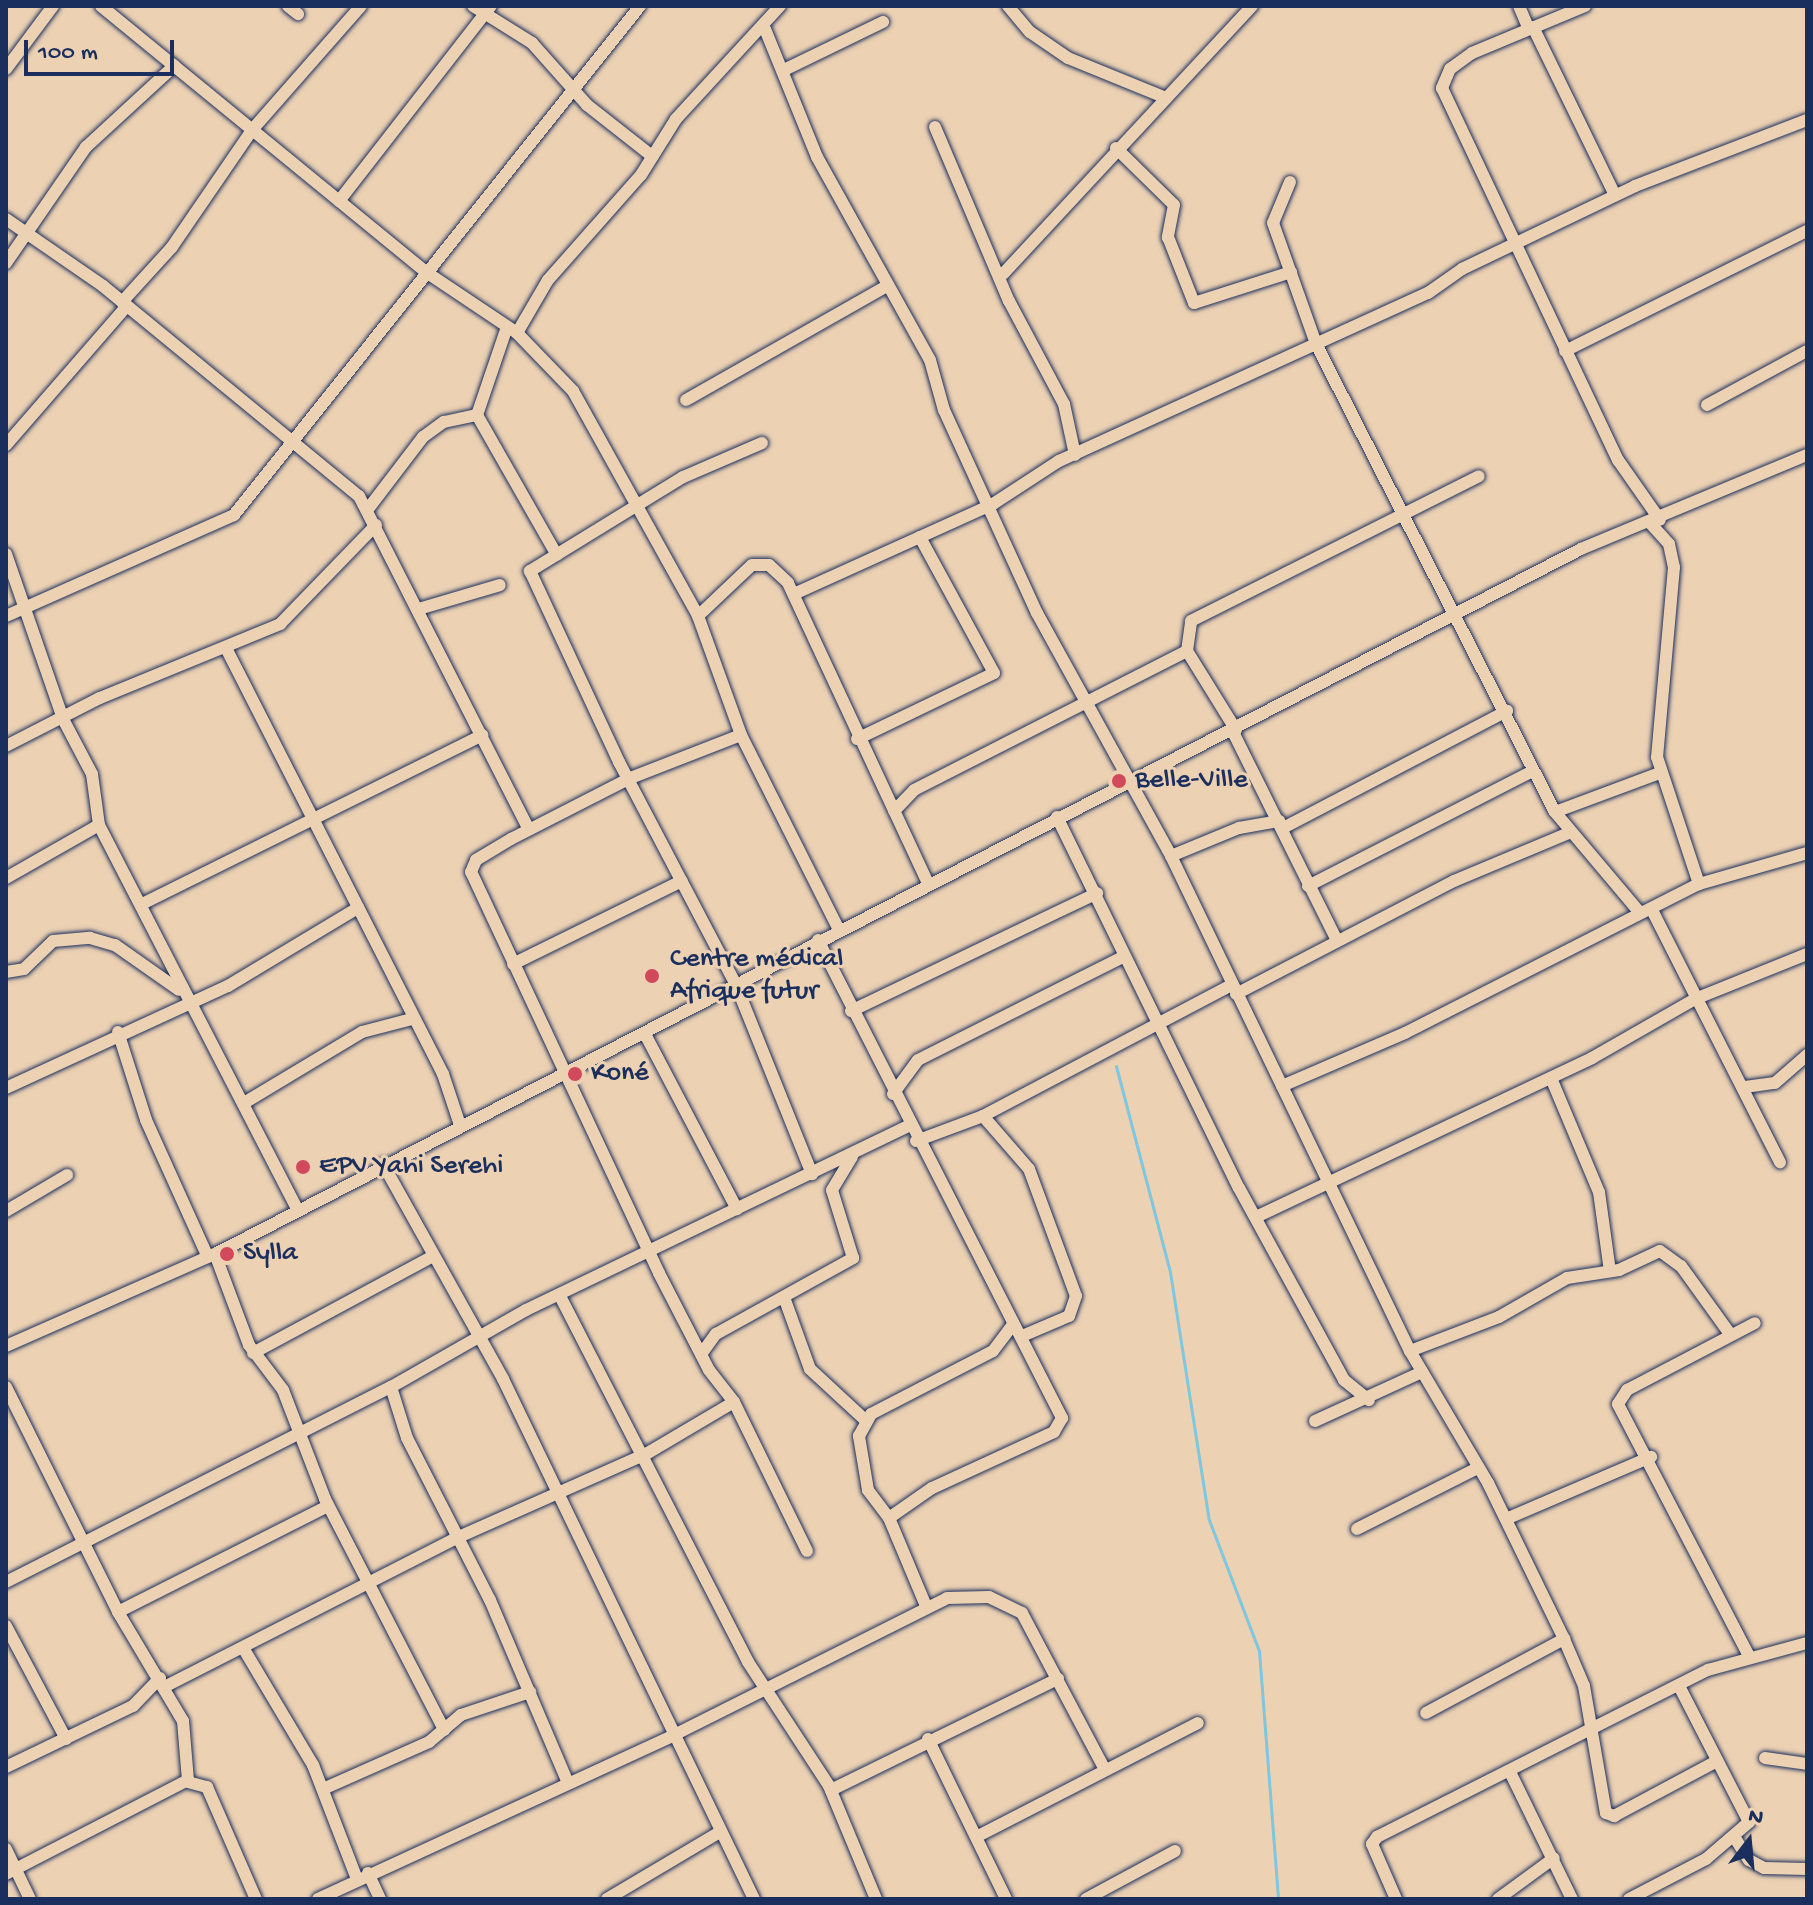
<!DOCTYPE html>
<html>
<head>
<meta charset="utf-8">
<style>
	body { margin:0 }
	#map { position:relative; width:1813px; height:1905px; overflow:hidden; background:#ecd1b3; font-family:"Gochi Hand",sans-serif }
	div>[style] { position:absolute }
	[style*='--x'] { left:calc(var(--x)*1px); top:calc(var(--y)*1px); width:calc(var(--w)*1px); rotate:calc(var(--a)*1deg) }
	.stream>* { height:3px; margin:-1.5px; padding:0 1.5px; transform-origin:1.5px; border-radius:1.5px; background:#7ec7df }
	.roads { filter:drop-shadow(0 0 2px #1b2f5e) drop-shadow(0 0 2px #1b2f5e) }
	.minor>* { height:12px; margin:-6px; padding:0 6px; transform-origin:6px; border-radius:6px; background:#ecd1b3 }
	.dots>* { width:22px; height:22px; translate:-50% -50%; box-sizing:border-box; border:4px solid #ecd1b3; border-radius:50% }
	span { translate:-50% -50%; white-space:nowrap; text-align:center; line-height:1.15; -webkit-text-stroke:6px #ecd1b3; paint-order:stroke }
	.poi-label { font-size:28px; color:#1b2f5e }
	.left { translate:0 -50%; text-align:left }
	.frame { position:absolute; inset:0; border:8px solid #1b2f5e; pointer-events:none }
	.north { position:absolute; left:1709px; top:1801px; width:80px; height:80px; -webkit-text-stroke:6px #ecd1b3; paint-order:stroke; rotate:16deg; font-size:22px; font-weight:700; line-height:32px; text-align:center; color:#1b2f5e }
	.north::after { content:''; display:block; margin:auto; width:28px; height:36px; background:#1b2f5e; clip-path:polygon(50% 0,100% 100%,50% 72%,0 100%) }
	.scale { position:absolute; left:24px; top:40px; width:150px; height:36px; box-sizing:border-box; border:4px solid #1b2f5e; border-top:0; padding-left:10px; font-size:24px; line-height:28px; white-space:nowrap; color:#1b2f5e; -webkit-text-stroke:6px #ecd1b3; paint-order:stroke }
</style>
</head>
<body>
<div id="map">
	<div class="stream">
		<div style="--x:1116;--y:1066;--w:213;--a:75.3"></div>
		<div style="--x:1170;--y:1272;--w:251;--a:81.1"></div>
		<div style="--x:1209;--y:1520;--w:140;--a:69.1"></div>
		<div style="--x:1259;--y:1651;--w:249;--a:85.6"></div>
	</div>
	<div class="roads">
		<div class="minor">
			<div style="--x:101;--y:6;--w:424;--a:39.3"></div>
			<div style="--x:429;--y:274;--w:106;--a:33.8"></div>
			<div style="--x:517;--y:333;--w:81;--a:46"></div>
			<div style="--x:573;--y:391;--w:257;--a:60.9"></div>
			<div style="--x:698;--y:616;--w:127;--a:70.1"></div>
			<div style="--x:741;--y:735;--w:216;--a:63.3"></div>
			<div style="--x:288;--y:6;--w:13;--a:39"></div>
			<div style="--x:473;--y:6;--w:70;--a:32.1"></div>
			<div style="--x:532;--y:43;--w:83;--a:48.4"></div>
			<div style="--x:587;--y:105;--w:83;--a:38.1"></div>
			<div style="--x:1008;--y:6;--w:34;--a:50"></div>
			<div style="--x:1030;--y:32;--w:46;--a:34.4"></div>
			<div style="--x:1068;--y:58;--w:106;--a:22.2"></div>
			<div style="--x:1519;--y:6;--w:25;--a:67"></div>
			<div style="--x:1585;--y:6;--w:122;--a:157.4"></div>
			<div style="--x:1472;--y:53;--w:27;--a:144"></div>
			<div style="--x:1450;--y:69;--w:21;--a:113"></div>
			<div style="--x:1442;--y:88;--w:412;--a:64.7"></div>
			<div style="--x:1618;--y:460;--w:73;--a:55"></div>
			<div style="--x:1533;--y:27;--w:187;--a:64"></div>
			<div style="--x:765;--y:29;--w:138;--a:67.9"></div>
			<div style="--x:817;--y:157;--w:232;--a:60.9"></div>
			<div style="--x:930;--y:360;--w:52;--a:74.4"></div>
			<div style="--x:944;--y:410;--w:223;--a:65.4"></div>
			<div style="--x:1037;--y:613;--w:277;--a:61.1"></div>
			<div style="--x:1171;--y:856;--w:550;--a:64.23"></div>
			<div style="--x:1410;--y:1351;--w:153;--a:59.4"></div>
			<div style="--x:1488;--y:1483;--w:174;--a:64"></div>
			<div style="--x:1564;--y:1639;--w:51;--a:66.9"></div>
			<div style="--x:1584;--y:1686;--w:129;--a:80.2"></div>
			<div style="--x:1606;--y:1813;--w:9;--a:21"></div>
			<div style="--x:1614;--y:1816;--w:117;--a:-28.1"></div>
			<div style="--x:6;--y:69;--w:79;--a:-53.3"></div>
			<div style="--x:786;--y:69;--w:108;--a:-25.9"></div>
			<div style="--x:935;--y:127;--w:189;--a:67"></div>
			<div style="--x:1009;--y:301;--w:117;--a:61.9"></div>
			<div style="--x:1064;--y:404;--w:52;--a:77.8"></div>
			<div style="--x:1116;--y:148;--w:81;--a:44.5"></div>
			<div style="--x:1174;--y:205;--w:33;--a:101"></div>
			<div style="--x:1168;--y:237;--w:71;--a:68.5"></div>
			<div style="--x:1194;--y:303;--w:102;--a:-17.7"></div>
			<div style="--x:1290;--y:182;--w:44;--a:112.5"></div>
			<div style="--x:1273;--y:223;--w:128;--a:70.4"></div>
			<div style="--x:1316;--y:344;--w:525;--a:62.95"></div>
			<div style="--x:1555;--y:812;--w:132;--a:49.9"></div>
			<div style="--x:339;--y:201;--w:247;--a:-52.1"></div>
			<div style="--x:6;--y:219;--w:118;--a:34.6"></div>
			<div style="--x:103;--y:286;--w:331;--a:39.4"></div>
			<div style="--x:359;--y:496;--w:374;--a:63"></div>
			<div style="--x:6;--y:263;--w:141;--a:-55.4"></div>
			<div style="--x:86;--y:147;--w:120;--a:-42.6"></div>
			<div style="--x:1003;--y:274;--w:366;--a:-47.1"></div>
			<div style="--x:122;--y:302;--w:74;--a:-47.7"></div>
			<div style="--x:172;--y:247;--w:142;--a:-55.6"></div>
			<div style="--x:252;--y:130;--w:165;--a:-48.7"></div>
			<div style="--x:507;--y:327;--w:93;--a:108.8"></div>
			<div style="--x:477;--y:415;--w:161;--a:60.3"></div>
			<div style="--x:517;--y:333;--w:61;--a:-59.7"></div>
			<div style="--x:548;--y:280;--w:140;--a:-48.5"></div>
			<div style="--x:641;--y:175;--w:66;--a:-58"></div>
			<div style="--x:676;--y:119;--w:154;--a:-47.4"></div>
			<div style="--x:1565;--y:351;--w:270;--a:-26.4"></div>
			<div style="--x:686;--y:400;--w:231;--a:-29.6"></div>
			<div style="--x:1707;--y:405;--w:114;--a:-28.4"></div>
			<div style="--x:762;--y:443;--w:86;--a:156.7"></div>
			<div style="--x:683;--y:477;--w:180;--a:148.4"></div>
			<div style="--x:530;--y:571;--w:211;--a:65"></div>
			<div style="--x:619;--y:762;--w:252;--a:62.3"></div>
			<div style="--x:736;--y:985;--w:204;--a:68.1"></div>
			<div style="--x:6;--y:445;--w:184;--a:-49"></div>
			<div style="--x:368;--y:509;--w:91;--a:-52.6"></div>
			<div style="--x:423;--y:437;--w:26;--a:-36"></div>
			<div style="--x:444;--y:422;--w:34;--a:-12"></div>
			<div style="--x:1651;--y:524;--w:27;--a:48"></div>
			<div style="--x:1669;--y:544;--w:24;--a:78"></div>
			<div style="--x:1674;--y:567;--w:191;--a:95.1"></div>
			<div style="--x:1657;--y:757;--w:134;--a:71.7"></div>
			<div style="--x:6;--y:554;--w:175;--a:70.9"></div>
			<div style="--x:63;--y:719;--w:62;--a:62.2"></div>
			<div style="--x:92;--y:774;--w:51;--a:82.2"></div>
			<div style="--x:99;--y:825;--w:432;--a:62.7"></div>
			<div style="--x:796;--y:593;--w:216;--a:-24.3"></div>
			<div style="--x:993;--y:504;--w:79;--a:-33.1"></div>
			<div style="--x:1059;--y:461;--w:405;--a:-24.5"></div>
			<div style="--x:1428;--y:293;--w:42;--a:-35.2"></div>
			<div style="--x:1462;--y:269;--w:192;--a:-25.6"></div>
			<div style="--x:1635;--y:186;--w:184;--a:-21"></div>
			<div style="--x:422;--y:608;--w:81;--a:-16.4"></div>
			<div style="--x:6;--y:616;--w:249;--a:-23.9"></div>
			<div style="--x:234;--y:515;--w:651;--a:-51.42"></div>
			<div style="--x:698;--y:616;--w:74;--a:-43.4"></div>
			<div style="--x:752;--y:565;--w:17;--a:0"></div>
			<div style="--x:769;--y:565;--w:26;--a:43"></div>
			<div style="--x:788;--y:583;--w:331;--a:65"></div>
			<div style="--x:226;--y:648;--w:478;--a:63"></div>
			<div style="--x:443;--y:1074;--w:54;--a:71.6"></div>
			<div style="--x:1236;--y:730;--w:93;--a:-121.8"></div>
			<div style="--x:1187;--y:651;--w:30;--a:-82"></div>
			<div style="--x:1191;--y:621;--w:322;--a:-26.7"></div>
			<div style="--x:1233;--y:732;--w:233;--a:63.5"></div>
			<div style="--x:857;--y:739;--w:152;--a:-25.7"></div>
			<div style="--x:994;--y:673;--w:155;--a:-118.6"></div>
			<div style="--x:6;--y:746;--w:106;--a:-27.1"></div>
			<div style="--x:100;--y:698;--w:195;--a:-22.3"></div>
			<div style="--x:280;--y:624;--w:138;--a:-45.9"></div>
			<div style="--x:894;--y:811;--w:29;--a:-46"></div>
			<div style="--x:914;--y:790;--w:306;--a:-27"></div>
			<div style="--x:1555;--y:812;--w:112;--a:-20.4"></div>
			<div style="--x:1057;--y:817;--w:413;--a:63.9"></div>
			<div style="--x:1239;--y:1188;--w:219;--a:61.3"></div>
			<div style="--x:1344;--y:1380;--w:32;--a:39"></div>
			<div style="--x:1283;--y:828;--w:253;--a:-27.6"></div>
			<div style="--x:1171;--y:856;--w:74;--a:-22.4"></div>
			<div style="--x:1239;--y:828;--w:41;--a:-9.9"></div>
			<div style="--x:6;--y:878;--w:107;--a:-29.7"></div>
			<div style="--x:1308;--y:886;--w:253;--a:-27.1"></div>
			<div style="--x:142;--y:904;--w:380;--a:-26.4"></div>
			<div style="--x:1652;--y:910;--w:283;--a:63.1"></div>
			<div style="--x:818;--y:940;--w:537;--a:62.96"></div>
			<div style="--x:1062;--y:1418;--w:16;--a:120"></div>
			<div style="--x:1054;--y:1432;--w:134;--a:155.3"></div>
			<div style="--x:932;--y:1488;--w:52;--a:145.1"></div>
			<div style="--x:513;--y:964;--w:188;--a:-26.2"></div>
			<div style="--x:6;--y:972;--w:18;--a:-9"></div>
			<div style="--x:24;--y:969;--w:40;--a:-44"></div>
			<div style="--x:53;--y:941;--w:37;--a:-5"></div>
			<div style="--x:90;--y:938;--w:26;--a:16"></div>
			<div style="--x:115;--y:945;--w:78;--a:35.1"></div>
			<div style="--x:1236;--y:994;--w:246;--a:-27.4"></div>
			<div style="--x:1454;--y:881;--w:125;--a:-22.7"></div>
			<div style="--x:851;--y:1011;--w:273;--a:-25.6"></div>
			<div style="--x:118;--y:1032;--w:92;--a:72.3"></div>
			<div style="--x:146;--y:1120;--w:150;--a:65.7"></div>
			<div style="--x:645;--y:1034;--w:198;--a:62.3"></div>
			<div style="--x:1551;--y:1078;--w:124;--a:67.2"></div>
			<div style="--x:1599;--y:1192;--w:80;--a:82.1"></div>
			<div style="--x:1282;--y:1086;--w:134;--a:-23.3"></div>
			<div style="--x:1405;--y:1033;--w:330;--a:-26.9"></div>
			<div style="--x:1699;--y:884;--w:112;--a:-16"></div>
			<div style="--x:1745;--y:1087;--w:30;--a:-8"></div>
			<div style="--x:1775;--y:1083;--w:43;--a:-41.2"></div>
			<div style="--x:6;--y:1088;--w:244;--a:-24.7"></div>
			<div style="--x:228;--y:986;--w:152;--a:-31"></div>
			<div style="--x:893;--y:1094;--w:42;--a:-53.7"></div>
			<div style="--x:918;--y:1060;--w:229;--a:-26.7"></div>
			<div style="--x:244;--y:1103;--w:138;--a:-31"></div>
			<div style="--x:362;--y:1032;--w:52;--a:-14.6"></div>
			<div style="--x:983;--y:1116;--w:70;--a:49"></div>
			<div style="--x:1029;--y:1169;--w:135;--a:69.7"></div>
			<div style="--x:1076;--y:1296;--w:21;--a:109"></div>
			<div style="--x:1069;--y:1316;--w:51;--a:156.9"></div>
			<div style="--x:916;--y:1141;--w:72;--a:-20.5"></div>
			<div style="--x:983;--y:1116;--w:280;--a:-27.8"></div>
			<div style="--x:383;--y:1164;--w:246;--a:60.8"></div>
			<div style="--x:503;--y:1379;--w:577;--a:64.23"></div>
			<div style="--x:6;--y:1211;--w:71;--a:-30.5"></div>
			<div style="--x:1256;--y:1217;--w:372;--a:-25.3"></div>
			<div style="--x:1592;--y:1058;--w:119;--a:-29.8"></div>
			<div style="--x:1695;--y:999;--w:121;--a:-21.9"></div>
			<div style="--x:215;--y:1254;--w:97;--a:69.5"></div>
			<div style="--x:249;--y:1345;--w:56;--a:52.9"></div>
			<div style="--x:283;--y:1390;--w:117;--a:68.9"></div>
			<div style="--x:325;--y:1499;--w:260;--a:62.7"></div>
			<div style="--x:560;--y:1296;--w:411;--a:62.8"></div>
			<div style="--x:748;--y:1662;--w:148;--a:56.8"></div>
			<div style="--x:829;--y:1786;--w:122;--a:67.4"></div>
			<div style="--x:785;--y:1300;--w:73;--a:70.1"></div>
			<div style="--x:810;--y:1369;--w:75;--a:42.8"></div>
			<div style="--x:6;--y:1346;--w:228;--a:-23.8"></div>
			<div style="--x:215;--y:1254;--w:1537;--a:-27.3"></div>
			<div style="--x:1581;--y:549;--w:245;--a:-22.6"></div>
			<div style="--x:1410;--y:1351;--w:95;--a:-20.9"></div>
			<div style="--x:1499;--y:1317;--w:78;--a:-29.8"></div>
			<div style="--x:1567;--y:1278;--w:53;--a:-8.7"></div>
			<div style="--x:1619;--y:1270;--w:45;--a:-24.9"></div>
			<div style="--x:1660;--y:1251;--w:26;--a:36"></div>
			<div style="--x:1681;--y:1266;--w:84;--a:54.2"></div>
			<div style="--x:253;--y:1353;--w:204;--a:-28.3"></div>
			<div style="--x:702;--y:1353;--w:24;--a:-54"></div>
			<div style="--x:716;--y:1334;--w:157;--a:-29"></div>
			<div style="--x:853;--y:1258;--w:71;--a:-107.2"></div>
			<div style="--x:832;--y:1190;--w:39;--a:-59"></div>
			<div style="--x:6;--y:1387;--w:251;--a:63.5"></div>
			<div style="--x:118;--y:1612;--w:127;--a:59.2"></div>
			<div style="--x:183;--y:1721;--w:59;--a:85.2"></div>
			<div style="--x:188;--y:1780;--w:205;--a:152.7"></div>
			<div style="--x:391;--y:1387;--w:53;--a:72.6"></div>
			<div style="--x:407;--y:1438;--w:182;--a:62.9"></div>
			<div style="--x:490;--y:1600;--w:199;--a:66.9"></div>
			<div style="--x:734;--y:1402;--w:166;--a:63.9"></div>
			<div style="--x:1315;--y:1421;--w:118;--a:-24.6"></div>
			<div style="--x:1506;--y:1519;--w:158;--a:-23.2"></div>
			<div style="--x:1357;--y:1529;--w:136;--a:-26.8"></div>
			<div style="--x:6;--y:1582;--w:432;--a:-26.9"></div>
			<div style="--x:391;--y:1387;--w:155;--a:-29.7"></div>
			<div style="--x:526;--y:1310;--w:424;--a:-25.7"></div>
			<div style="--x:926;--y:1606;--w:95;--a:-112.8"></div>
			<div style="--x:889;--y:1518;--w:35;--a:-127"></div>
			<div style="--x:868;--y:1490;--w:55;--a:-99.5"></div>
			<div style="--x:859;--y:1436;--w:25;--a:-61"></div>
			<div style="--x:871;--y:1414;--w:137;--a:-27.3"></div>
			<div style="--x:993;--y:1351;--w:34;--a:-53"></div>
			<div style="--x:118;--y:1612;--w:235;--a:-26.8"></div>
			<div style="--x:6;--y:1626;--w:128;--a:62"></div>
			<div style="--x:245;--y:1651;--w:133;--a:59.2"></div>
			<div style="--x:313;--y:1765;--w:122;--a:68.9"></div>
			<div style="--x:1749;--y:1656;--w:284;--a:-117.5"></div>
			<div style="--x:1618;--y:1404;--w:17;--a:-57"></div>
			<div style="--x:1627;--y:1390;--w:144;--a:-27.6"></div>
			<div style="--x:166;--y:1686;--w:323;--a:-27"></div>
			<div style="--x:454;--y:1539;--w:210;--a:-23.9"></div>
			<div style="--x:646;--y:1454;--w:102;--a:-30.6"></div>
			<div style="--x:734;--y:1402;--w:41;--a:-128"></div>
			<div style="--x:709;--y:1370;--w:109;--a:-117.3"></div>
			<div style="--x:659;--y:1273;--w:443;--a:-115.1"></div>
			<div style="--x:471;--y:872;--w:13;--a:-67"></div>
			<div style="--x:476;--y:860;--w:41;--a:-31"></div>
			<div style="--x:511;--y:839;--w:131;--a:-27.1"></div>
			<div style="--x:628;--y:779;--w:121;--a:-21.3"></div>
			<div style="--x:1426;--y:1713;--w:157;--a:-28.2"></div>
			<div style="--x:928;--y:1739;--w:178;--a:64"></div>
			<div style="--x:1765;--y:1758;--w:42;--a:8.1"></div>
			<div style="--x:6;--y:1767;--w:141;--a:-25.7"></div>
			<div style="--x:133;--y:1706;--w:39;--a:-46"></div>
			<div style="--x:1511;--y:1774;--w:139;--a:64"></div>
			<div style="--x:188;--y:1782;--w:20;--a:15"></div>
			<div style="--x:207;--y:1787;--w:122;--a:66.4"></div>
			<div style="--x:323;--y:1789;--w:116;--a:-23.9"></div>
			<div style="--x:429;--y:1742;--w:42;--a:-40.2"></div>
			<div style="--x:461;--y:1715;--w:73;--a:-18.4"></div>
			<div style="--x:831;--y:1790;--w:253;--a:-26.1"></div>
			<div style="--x:978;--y:1836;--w:247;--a:-27.2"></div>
			<div style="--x:1735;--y:1838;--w:26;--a:58"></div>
			<div style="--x:1749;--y:1860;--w:17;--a:28"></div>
			<div style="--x:1764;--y:1868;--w:43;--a:1.3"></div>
			<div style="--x:6;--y:1849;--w:55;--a:64.4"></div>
			<div style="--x:368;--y:1873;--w:29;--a:65"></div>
			<div style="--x:318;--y:1899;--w:392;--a:-24.7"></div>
			<div style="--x:674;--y:1735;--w:305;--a:-26.6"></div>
			<div style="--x:947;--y:1598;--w:42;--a:-1.4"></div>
			<div style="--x:989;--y:1597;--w:37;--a:26"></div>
			<div style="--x:1022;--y:1613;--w:175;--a:62.1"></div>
			<div style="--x:607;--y:1899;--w:131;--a:-30.7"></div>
			<div style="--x:1086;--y:1899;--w:101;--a:-28.3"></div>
			<div style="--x:1396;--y:1899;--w:60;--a:-113.6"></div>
			<div style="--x:1372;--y:1844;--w:9;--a:-54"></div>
			<div style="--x:1377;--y:1837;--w:371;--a:-26.8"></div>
			<div style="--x:1708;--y:1670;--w:103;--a:-15.3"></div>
			<div style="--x:1498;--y:1899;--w:69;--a:-36.2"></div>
			<div style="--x:1629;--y:1899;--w:87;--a:-27.5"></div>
			<div style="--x:1706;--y:1859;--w:57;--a:-40.7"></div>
			<div style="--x:1749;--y:1822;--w:153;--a:-117.2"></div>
		</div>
	</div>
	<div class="dots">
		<div style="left:1119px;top:781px;background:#d1495b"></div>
		<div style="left:652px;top:976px;background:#d1495b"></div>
		<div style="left:575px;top:1074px;background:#d1495b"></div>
		<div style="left:303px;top:1167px;background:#d1495b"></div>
		<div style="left:227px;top:1254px;background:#d1495b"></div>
	</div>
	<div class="poi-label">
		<span class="left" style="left:1135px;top:781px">Belle-Ville</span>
		<span class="left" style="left:670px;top:976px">Centre médical<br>Afrique futur</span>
		<span class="left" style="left:591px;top:1074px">Koné</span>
		<span class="left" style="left:319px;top:1167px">EPV Yahi Serehi</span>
		<span class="left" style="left:243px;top:1254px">Sylla</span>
	</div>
	<div class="frame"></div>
	<div class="north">N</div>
	<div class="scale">100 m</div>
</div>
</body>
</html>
